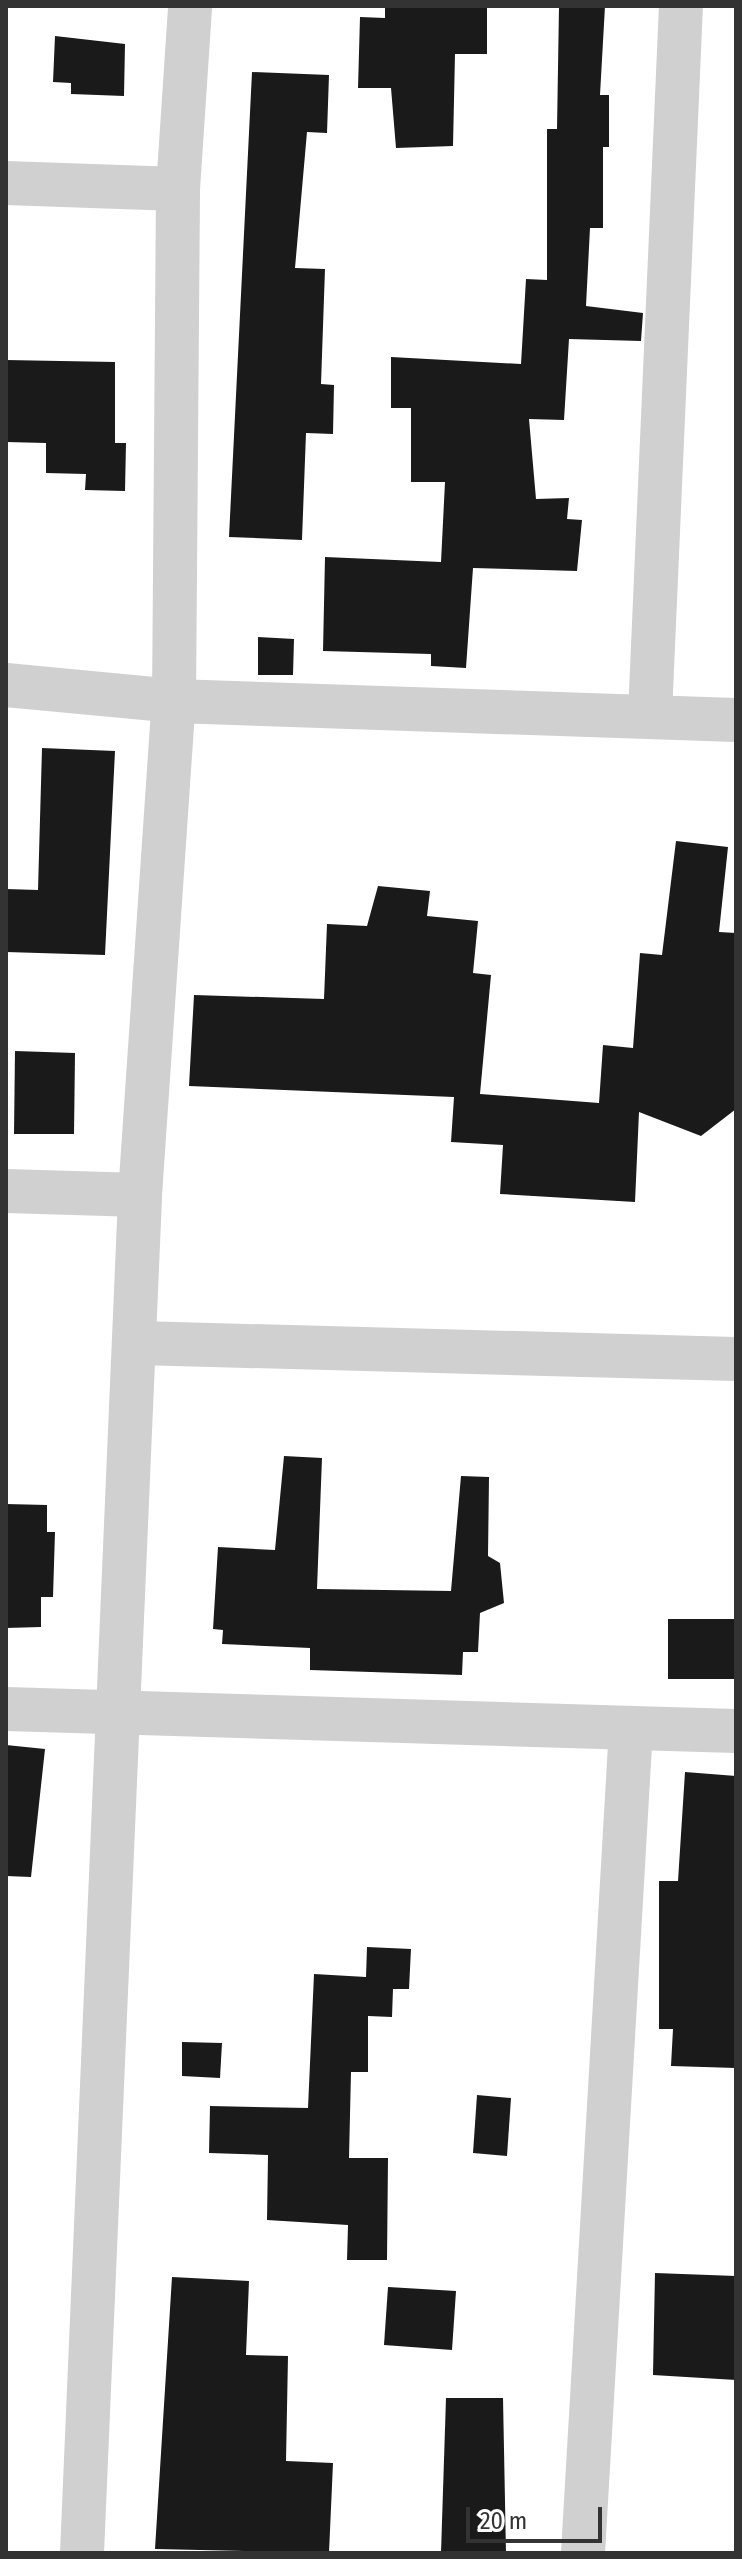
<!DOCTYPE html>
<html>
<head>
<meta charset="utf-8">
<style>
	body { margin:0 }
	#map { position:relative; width:742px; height:2559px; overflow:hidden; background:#fff; font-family:"Fira Sans Condensed",sans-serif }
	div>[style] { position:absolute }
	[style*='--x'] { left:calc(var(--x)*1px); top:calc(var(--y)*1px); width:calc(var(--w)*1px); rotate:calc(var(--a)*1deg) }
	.building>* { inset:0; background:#1a1a1a }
	.street>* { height:44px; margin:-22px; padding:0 22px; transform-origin:22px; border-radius:22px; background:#d0d0d0 }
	span { translate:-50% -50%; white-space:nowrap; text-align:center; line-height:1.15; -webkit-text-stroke:8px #fff; paint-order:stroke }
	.frame { position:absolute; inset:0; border:8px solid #333; pointer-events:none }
	.scale { position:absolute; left:466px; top:2507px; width:136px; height:36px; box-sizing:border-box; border:4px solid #333; border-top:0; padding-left:10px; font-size:24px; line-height:28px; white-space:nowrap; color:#333; -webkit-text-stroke:6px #fff; paint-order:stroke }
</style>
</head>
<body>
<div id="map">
	<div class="building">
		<div style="clip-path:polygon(385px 6px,487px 6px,487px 54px,455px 54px,453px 146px,396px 148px,391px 88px,358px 88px,360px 17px,385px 18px)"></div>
		<div style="clip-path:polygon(559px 6px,605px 6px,600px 95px,609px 95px,609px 147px,603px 147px,603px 228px,590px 228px,586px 306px,643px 313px,641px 341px,569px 339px,564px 420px,529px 419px,536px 499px,569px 498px,567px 519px,582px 520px,577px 571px,473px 568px,466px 668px,431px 666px,431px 654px,323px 651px,325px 557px,441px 562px,445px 482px,411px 482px,411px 408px,391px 408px,391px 357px,521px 364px,526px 279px,547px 280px,547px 129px,557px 129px)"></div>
		<div style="clip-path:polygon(55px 36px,125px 44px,124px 96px,71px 94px,71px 83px,53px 82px)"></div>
		<div style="clip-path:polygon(252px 72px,329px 75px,327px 133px,307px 132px,295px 268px,325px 269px,321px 384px,334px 385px,333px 434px,306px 433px,302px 540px,229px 537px)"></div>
		<div style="clip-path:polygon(6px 360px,115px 362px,115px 443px,126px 443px,125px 491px,85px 490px,86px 474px,46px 473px,46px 443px,6px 442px)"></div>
		<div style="clip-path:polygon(258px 637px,294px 639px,293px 675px,258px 675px)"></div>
		<div style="clip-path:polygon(42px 748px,115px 751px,105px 955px,6px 952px,6px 889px,38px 890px)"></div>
		<div style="clip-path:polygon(676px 841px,728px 847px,719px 932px,736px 933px,736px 1109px,701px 1136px,639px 1112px,635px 1202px,500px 1194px,503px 1145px,451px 1142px,454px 1097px,189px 1086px,194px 995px,324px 999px,327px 924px,367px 926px,378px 886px,430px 891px,427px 916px,478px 921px,473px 973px,491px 975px,480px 1094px,599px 1103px,603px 1045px,633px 1048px,640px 953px,662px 955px)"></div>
		<div style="clip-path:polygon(15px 1051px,75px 1053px,74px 1134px,14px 1134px)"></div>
		<div style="clip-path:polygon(284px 1456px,322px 1458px,317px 1589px,451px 1591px,461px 1476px,489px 1477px,488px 1556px,500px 1563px,504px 1603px,480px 1613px,478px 1652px,463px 1652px,462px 1675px,310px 1670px,310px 1648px,222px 1644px,223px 1630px,213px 1629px,218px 1547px,275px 1550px)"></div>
		<div style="clip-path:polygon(6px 1504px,47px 1505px,47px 1532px,55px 1532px,53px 1597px,41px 1597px,41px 1627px,6px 1628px)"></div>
		<div style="clip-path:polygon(668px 1619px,736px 1619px,736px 1679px,668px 1679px)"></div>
		<div style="clip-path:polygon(6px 1745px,45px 1749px,31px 1877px,6px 1876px)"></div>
		<div style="clip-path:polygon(685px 1772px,736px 1776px,736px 2068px,671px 2066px,673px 2029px,659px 2029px,659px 1881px,678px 1881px)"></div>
		<div style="clip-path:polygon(367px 1947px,411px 1949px,409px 1989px,393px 1989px,392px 2017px,368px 2016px,368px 2072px,351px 2072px,349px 2158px,388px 2158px,387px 2260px,347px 2260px,348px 2225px,267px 2220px,268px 2155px,209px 2153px,210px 2106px,308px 2108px,314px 1974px,366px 1977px)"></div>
		<div style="clip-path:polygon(182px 2042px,222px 2043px,220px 2078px,182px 2076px)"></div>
		<div style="clip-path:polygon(477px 2095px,511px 2098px,507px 2156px,473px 2153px)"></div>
		<div style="clip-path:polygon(655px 2273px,736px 2276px,736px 2380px,653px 2375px)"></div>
		<div style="clip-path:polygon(172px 2277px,249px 2281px,246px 2355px,288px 2356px,286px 2461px,333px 2463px,329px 2553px,155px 2549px)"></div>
		<div style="clip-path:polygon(388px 2287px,456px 2291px,452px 2350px,384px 2345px)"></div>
		<div style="clip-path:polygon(446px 2398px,503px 2398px,506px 2553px,441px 2553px)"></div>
	</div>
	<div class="street">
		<div style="--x:6;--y:183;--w:172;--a:2"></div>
		<div style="--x:6;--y:685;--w:169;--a:5.4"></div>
		<div style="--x:174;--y:701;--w:562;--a:1.94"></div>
		<div style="--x:650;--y:715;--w:710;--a:-87.5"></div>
		<div style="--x:6;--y:1191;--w:134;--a:1.7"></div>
		<div style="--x:138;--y:1343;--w:598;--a:1.53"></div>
		<div style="--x:6;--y:1709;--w:730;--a:1.73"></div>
		<div style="--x:82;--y:2553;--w:1359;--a:-87.55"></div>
		<div style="--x:140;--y:1195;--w:495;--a:-86.1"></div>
		<div style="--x:174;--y:701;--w:512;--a:-89.55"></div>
		<div style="--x:178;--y:189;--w:183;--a:-86.2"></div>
		<div style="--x:583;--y:2553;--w:826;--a:-86.67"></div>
	</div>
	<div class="frame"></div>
	<div class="scale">20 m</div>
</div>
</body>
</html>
